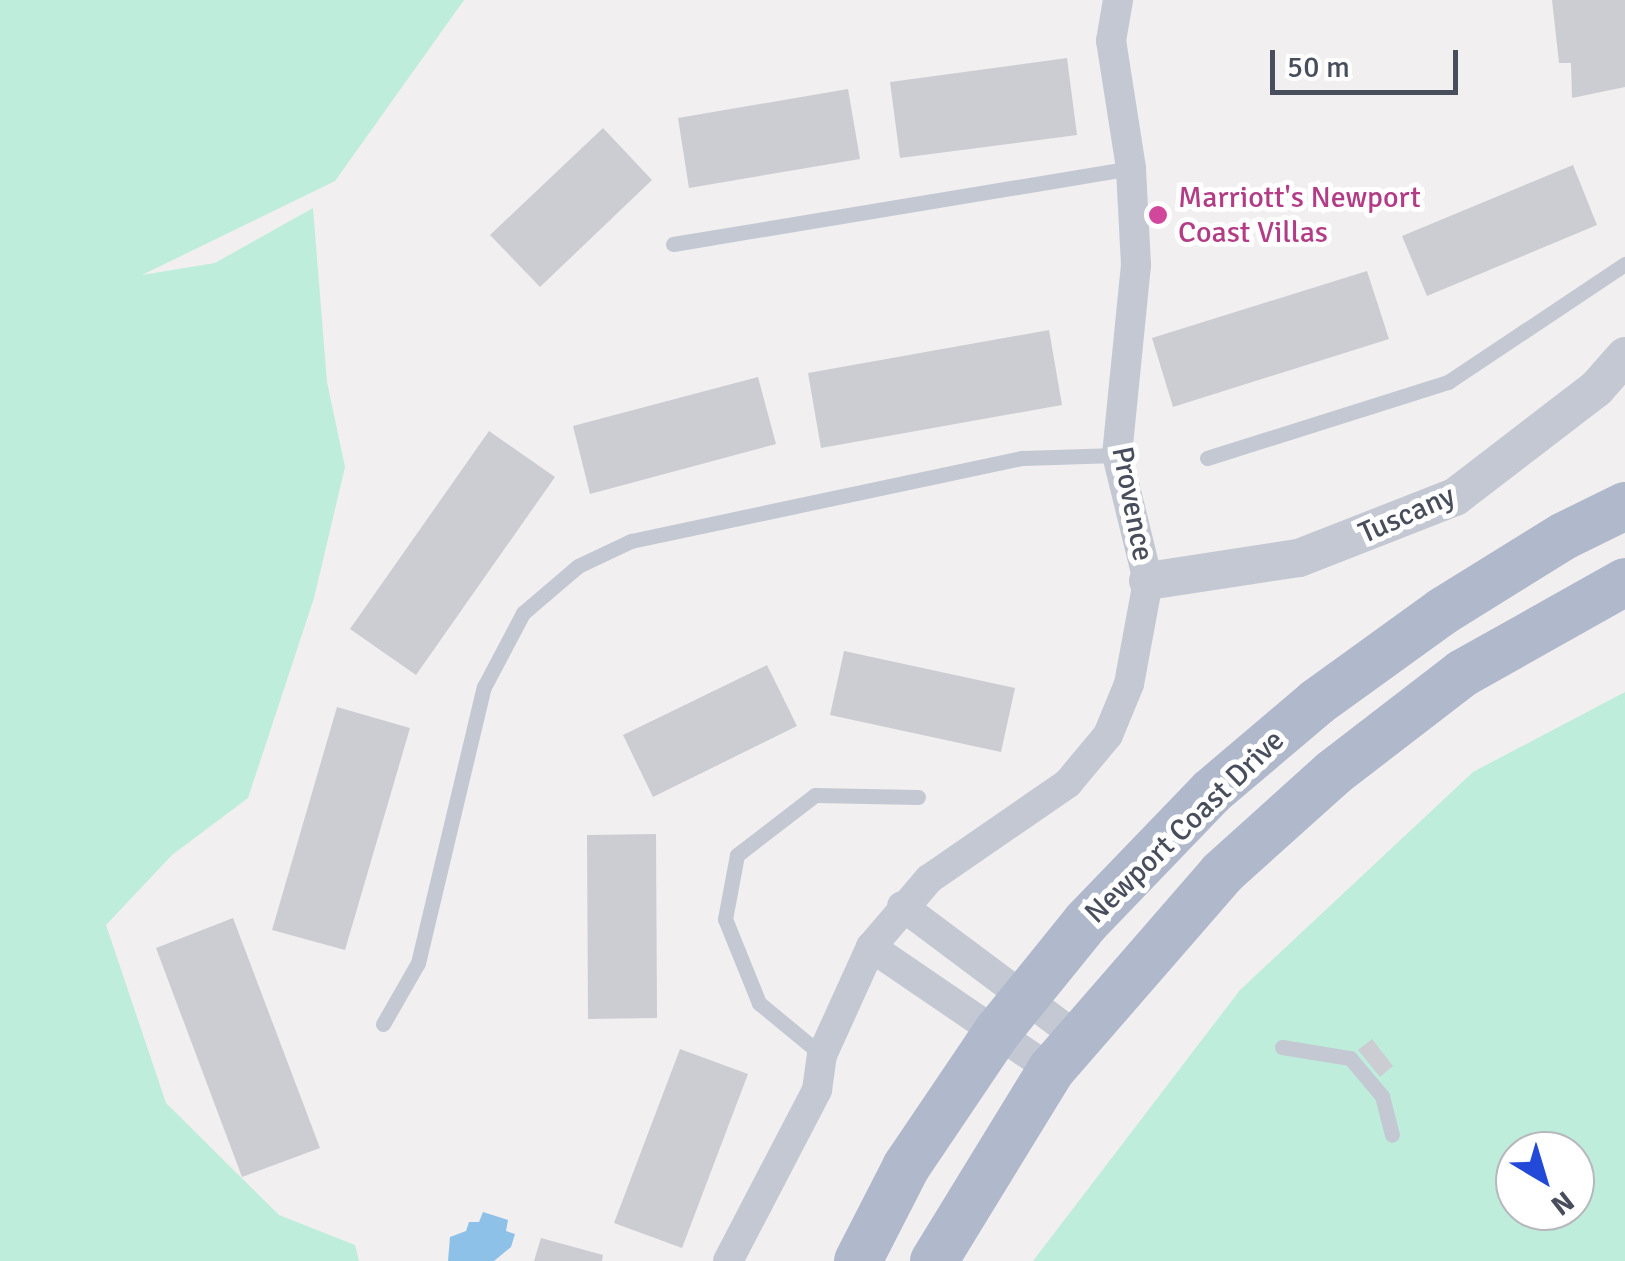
<!DOCTYPE html>
<html>
<head>
<meta charset="utf-8">
<style>
	body { margin:0 }
	#map { position:relative; width:1625px; height:1261px; overflow:hidden; background:#f1efef; font-family:Signika,sans-serif }
	div>[style] { position:absolute }
	[style*='--x'] { left:calc(var(--x)*1px); top:calc(var(--y)*1px); width:calc(var(--w)*1px); rotate:calc(var(--a)*1deg) }
	.green>* { inset:0; background:#bfeddb }
	.water>* { inset:0; background:#8ec1e7 }
	.building>* { inset:0; background:#cccdd3 }
	.service>* { height:15px; margin:-7.5px; padding:0 7.5px; transform-origin:7.5px; border-radius:7.5px; background:#c3c8d3 }
	.minor>* { height:30px; margin:-15px; padding:0 15px; transform-origin:15px; border-radius:15px; background:#c3c8d3 }
	.tertiary>* { height:38px; margin:-19px; padding:0 19px; transform-origin:19px; border-radius:19px; background:#c3c8d3 }
	.primary>* { height:48px; margin:-24px; padding:0 24px; transform-origin:24px; border-radius:24px; background:#b0b8cc }
	.dots>* { width:28px; height:28px; translate:-50% -50%; box-sizing:border-box; border:5px solid #fff; border-radius:50% }
	span { translate:-50% -50%; white-space:nowrap; text-align:center; line-height:1.15; -webkit-text-stroke:10px #fff; paint-order:stroke }
	.hotel-label { font-size:30px; color:#b23c85 }
	.left { translate:0 -50%; text-align:left }
	.street-label { font-size:30px; color:#484e5b }
	.north { position:absolute; left:1495px; top:1131px; width:100px; height:100px; box-sizing:border-box; background:#fff; border:2px solid #b6b8bd; border-radius:50%; rotate:142deg; font-size:28px; font-weight:700; line-height:40px; text-align:center; color:#484e5b }
	.north::after { content:''; display:block; margin:auto; width:35px; height:45px; background:#2249d8; clip-path:polygon(50% 0,100% 100%,50% 72%,0 100%) }
	.scale { position:absolute; left:1270px; top:50px; width:188px; height:45px; box-sizing:border-box; border:5px solid #484e5b; border-top:0; padding-left:12px; font-size:30px; line-height:35px; white-space:nowrap; color:#484e5b; -webkit-text-stroke:8px #fff; paint-order:stroke }
</style>
</head>
<body>
<div id="map">
	<div class="green">
		<div style="clip-path:polygon(0 0,464px 0,335px 181px,142px 275px,215px 263px,313px 208px,327px 382px,345px 467px,314px 598px,248px 798px,172px 855px,106px 925px,166px 1103px,279px 1215px,355px 1245px,359px 1261px,0 1261px)"></div>
		<div style="clip-path:polygon(evenodd,1625px 692px,1625px 1261px,1033px 1261px,1240px 990px,1473px 772px,1625px 692px,1515px 1151px,1575px 1151px,1575px 1211px,1515px 1211px,1515px 1151px)"></div>
	</div>
	<div class="water">
		<div style="clip-path:polygon(483px 1212px,508px 1220px,506px 1231px,515px 1234px,511px 1247px,494px 1261px,448px 1261px,450px 1237px,466px 1231px,469px 1222px,479px 1222px)"></div>
	</div>
	<div class="building">
		<div style="clip-path:polygon(1552px 0,1625px 0,1625px 87px,1572px 98px,1571px 63px,1559px 63px)"></div>
		<div style="clip-path:polygon(1067px 58px,1077px 135px,900px 158px,890px 82px)"></div>
		<div style="clip-path:polygon(848px 89px,860px 159px,689px 188px,678px 118px)"></div>
		<div style="clip-path:polygon(603px 128px,652px 180px,540px 287px,490px 235px)"></div>
		<div style="clip-path:polygon(1573px 165px,1597px 225px,1427px 296px,1402px 236px)"></div>
		<div style="clip-path:polygon(1367px 271px,1389px 339px,1173px 407px,1152px 338px)"></div>
		<div style="clip-path:polygon(1049px 330px,1062px 405px,821px 448px,808px 373px)"></div>
		<div style="clip-path:polygon(758px 377px,776px 444px,590px 494px,573px 426px)"></div>
		<div style="clip-path:polygon(489px 431px,555px 477px,416px 675px,350px 629px)"></div>
		<div style="clip-path:polygon(844px 651px,1015px 688px,1001px 752px,830px 715px)"></div>
		<div style="clip-path:polygon(767px 665px,797px 726px,653px 797px,623px 735px)"></div>
		<div style="clip-path:polygon(337px 707px,410px 728px,345px 950px,272px 930px)"></div>
		<div style="clip-path:polygon(656px 834px,657px 1018px,588px 1019px,587px 835px)"></div>
		<div style="clip-path:polygon(233px 918px,320px 1148px,242px 1177px,156px 948px)"></div>
		<div style="clip-path:polygon(1372px 1039px,1393px 1066px,1380px 1077px,1358px 1050px)"></div>
		<div style="clip-path:polygon(680px 1049px,748px 1074px,682px 1248px,614px 1223px)"></div>
		<div style="clip-path:polygon(541px 1238px,603px 1255px,602px 1261px,534px 1261px)"></div>
	</div>
	<div class="service">
		<div style="--x:673;--y:244;--w:464;--a:-9.4"></div>
		<div style="--x:1207;--y:458;--w:253;--a:-17.5"></div>
		<div style="--x:1448;--y:382;--w:213;--a:-33.7"></div>
		<div style="--x:383;--y:1024;--w:70;--a:-60.2"></div>
		<div style="--x:418;--y:963;--w:284;--a:-76.6"></div>
		<div style="--x:484;--y:687;--w:84;--a:-62.2"></div>
		<div style="--x:523;--y:613;--w:72;--a:-40.5"></div>
		<div style="--x:578;--y:566;--w:59;--a:-25.3"></div>
		<div style="--x:631;--y:541;--w:400;--a:-12"></div>
		<div style="--x:1022;--y:458;--w:95;--a:-1.8"></div>
		<div style="--x:1282;--y:1047;--w:69;--a:9.2"></div>
		<div style="--x:1350;--y:1058;--w:50;--a:49.9"></div>
		<div style="--x:1382;--y:1096;--w:40;--a:75.6"></div>
		<div style="--x:822;--y:1055;--w:82;--a:-140.5"></div>
		<div style="--x:759;--y:1003;--w:91;--a:-112"></div>
		<div style="--x:725;--y:919;--w:65;--a:-79.4"></div>
		<div style="--x:737;--y:855;--w:98;--a:-37.6"></div>
		<div style="--x:815;--y:795;--w:103;--a:1.1"></div>
	</div>
	<div class="minor">
		<div style="--x:902;--y:906;--w:219;--a:36.8"></div>
		<div style="--x:871;--y:947;--w:218;--a:34.3"></div>
		<div style="--x:728;--y:1261;--w:193;--a:-62.5"></div>
		<div style="--x:817;--y:1090;--w:35;--a:-82"></div>
		<div style="--x:822;--y:1055;--w:119;--a:-65.6"></div>
		<div style="--x:871;--y:947;--w:89;--a:-49.5"></div>
		<div style="--x:929;--y:879;--w:169;--a:-34.6"></div>
		<div style="--x:1068;--y:783;--w:62;--a:-50.2"></div>
		<div style="--x:1108;--y:735;--w:55;--a:-67.6"></div>
		<div style="--x:1129;--y:684;--w:105;--a:-79.5"></div>
		<div style="--x:1148;--y:581;--w:130;--a:-103.8"></div>
		<div style="--x:1117;--y:455;--w:191;--a:-84.3"></div>
		<div style="--x:1136;--y:265;--w:97;--a:-93"></div>
		<div style="--x:1131;--y:168;--w:129;--a:-98.9"></div>
		<div style="--x:1111;--y:41;--w:42;--a:-80.3"></div>
	</div>
	<div class="tertiary">
		<div style="--x:1148;--y:581;--w:153;--a:-8.7"></div>
		<div style="--x:1299;--y:558;--w:168;--a:-21.4"></div>
		<div style="--x:1455;--y:497;--w:178;--a:-37.5"></div>
		<div style="--x:1596;--y:389;--w:44;--a:-48.7"></div>
	</div>
	<div class="primary">
		<div style="--x:858;--y:1261;--w:106;--a:-62.9"></div>
		<div style="--x:906;--y:1167;--w:163;--a:-56"></div>
		<div style="--x:997;--y:1032;--w:141;--a:-51"></div>
		<div style="--x:1086;--y:922;--w:180;--a:-46.1"></div>
		<div style="--x:1211;--y:792;--w:139;--a:-40.3"></div>
		<div style="--x:1317;--y:702;--w:155;--a:-35.8"></div>
		<div style="--x:1443;--y:611;--w:142;--a:-31.8"></div>
		<div style="--x:1564;--y:536;--w:68;--a:-26.2"></div>
		<div style="--x:934;--y:1261;--w:224;--a:-58.5"></div>
		<div style="--x:1051;--y:1070;--w:261;--a:-49"></div>
		<div style="--x:1222;--y:873;--w:149;--a:-42"></div>
		<div style="--x:1333;--y:773;--w:164;--a:-37.6"></div>
		<div style="--x:1463;--y:673;--w:186;--a:-29.3"></div>
	</div>
	<div class="dots">
		<div style="left:1158px;top:215px;background:#d1479c"></div>
	</div>
	<div class="hotel-label">
		<span class="left" style="left:1178px;top:215px">Marriott's Newport<br>Coast Villas</span>
	</div>
	<div class="street-label">
		<span style="left:1132px;top:504px;rotate:79deg">Provence</span>
		<span style="left:1407px;top:515px;rotate:-24deg">Tuscany</span>
		<span style="left:1185px;top:827px;rotate:-44deg">Newport Coast Drive</span>
	</div>
	<div class="north">N</div>
	<div class="scale">50 m</div>
</div>
</body>
</html>
